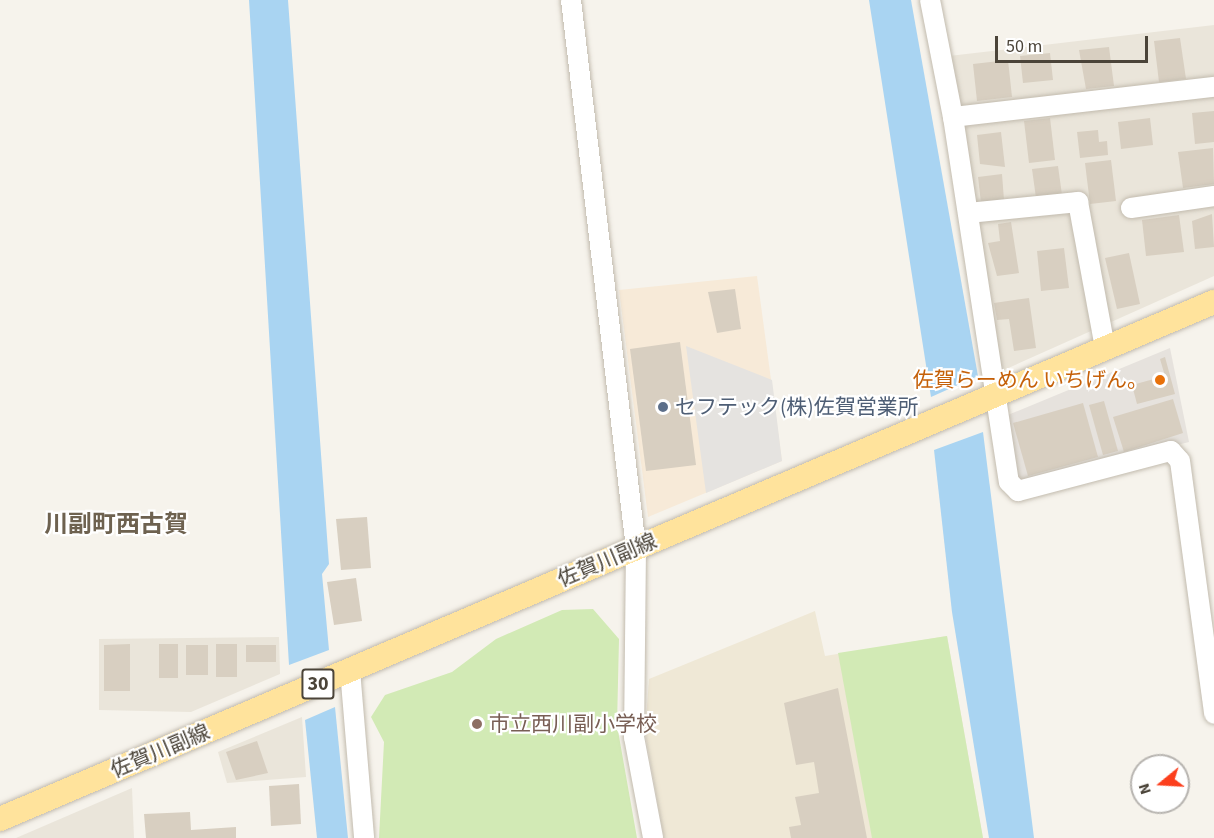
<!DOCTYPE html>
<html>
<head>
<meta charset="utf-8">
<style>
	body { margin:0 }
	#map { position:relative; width:1214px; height:838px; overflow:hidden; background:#f6f3ec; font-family:"Source Sans 3","Noto Sans JP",sans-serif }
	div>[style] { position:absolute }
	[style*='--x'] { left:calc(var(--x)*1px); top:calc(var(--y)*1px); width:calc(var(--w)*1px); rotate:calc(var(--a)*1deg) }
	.residential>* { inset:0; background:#eae5da }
	.commercial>* { inset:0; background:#f7ead8 }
	.industrial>* { inset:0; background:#e6e2dd }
	.education>* { inset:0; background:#efe8d6 }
	.green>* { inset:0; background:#d2eab5 }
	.parking>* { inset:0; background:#e5e3e0 }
	.water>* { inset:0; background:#a9d4f2 }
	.building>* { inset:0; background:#d8cfc1 }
	.roads { filter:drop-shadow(0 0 2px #c2bbae) drop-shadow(0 0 2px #c2bbae) }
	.minor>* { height:20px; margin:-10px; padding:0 10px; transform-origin:10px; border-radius:10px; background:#fff }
	.major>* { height:24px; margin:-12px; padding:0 12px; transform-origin:12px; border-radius:12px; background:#ffe39c }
	.dots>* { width:16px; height:16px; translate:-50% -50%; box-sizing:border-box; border:3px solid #fff; border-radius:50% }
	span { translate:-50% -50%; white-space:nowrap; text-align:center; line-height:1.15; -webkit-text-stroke:4.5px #fff; paint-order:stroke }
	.shield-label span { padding:2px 4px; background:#fff; border:2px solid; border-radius:4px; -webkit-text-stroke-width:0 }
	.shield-label { font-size:20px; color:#4b4439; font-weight:700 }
	.food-label { font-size:21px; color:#c56008 }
	.right { translate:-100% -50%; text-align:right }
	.service-label { font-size:21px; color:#4e5e75 }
	.left { translate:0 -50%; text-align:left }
	.street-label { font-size:21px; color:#4b4439 }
	.education-label { font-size:21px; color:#785e54 }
	.quarter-label { font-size:24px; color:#6e6250; font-weight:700 }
	.north { position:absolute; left:1130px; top:754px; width:60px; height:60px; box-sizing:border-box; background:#fff; border:2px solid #b7b4b0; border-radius:50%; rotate:252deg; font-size:16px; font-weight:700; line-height:24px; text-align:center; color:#4b4439 }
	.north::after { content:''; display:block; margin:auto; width:21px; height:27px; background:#fc3f1d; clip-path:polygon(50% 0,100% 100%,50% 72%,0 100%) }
	.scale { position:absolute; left:995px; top:36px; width:153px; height:27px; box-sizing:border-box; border:3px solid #4b4439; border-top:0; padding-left:8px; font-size:18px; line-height:21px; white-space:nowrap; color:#4b4439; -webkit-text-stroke:4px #fff; paint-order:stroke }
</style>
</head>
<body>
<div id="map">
	<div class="residential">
		<div style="clip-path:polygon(1214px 25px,1214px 276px,995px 374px,949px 56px)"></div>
		<div style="clip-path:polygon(279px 637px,280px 674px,191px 712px,99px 710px,99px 639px)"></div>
		<div style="clip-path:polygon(302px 717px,306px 777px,227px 783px,218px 752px)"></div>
		<div style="clip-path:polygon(132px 788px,134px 838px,16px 838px)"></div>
	</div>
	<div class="commercial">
		<div style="clip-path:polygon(757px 276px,782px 461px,648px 517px,619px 290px)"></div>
	</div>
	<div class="industrial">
		<div style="clip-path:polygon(1170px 348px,1189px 442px,1015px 486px,1008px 415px)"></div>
	</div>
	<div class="education">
		<div style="clip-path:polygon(815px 611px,825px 656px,947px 636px,983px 838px,664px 838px,645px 733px,649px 679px)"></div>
	</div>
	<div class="green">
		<div style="clip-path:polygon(593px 609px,619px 639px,617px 725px,637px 838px,379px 838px,384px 742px,371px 717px,385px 695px,452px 672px,496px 639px,562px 610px)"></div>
		<div style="clip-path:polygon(947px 636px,983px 838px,872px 838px,838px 653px)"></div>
	</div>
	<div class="parking">
		<div style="clip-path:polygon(686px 346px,772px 380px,782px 461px,706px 493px)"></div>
	</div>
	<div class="water">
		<div style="clip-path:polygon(249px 0,288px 0,329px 564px,322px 574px,329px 650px,289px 665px)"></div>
		<div style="clip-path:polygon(869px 0,911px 0,978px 376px,931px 397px)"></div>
		<div style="clip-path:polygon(983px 432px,1034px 838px,989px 838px,952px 612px,934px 450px)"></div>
		<div style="clip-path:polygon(335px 707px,348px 838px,317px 838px,305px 720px)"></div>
	</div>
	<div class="building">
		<div style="clip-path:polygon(1180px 38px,1186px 79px,1159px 82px,1154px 41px)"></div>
		<div style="clip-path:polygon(1109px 47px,1114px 86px,1086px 89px,1079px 50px)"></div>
		<div style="clip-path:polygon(1050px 53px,1053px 80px,1023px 83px,1020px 56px)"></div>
		<div style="clip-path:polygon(1008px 60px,1012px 97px,977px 101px,973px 64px)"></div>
		<div style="clip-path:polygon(1214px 111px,1214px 142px,1195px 144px,1192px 113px)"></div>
		<div style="clip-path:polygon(1050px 118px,1055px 160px,1029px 163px,1024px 121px)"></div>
		<div style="clip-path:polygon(1150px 118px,1153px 145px,1121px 149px,1118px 122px)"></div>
		<div style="clip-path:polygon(1098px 130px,1099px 142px,1107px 141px,1108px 155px,1080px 158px,1077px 132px)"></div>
		<div style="clip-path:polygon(1001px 132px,1005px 167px,980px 164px,977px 135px)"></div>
		<div style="clip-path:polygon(1213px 148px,1214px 184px,1183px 188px,1178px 152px)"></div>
		<div style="clip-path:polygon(1111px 160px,1116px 201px,1090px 204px,1085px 163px)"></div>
		<div style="clip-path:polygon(1058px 166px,1062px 195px,1036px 198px,1032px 169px)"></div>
		<div style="clip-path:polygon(1002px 174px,1004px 200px,981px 203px,978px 177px)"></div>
		<div style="clip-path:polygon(1212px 214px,1214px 247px,1195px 249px,1192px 221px)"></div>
		<div style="clip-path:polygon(1179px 215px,1184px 252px,1146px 256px,1142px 220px)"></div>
		<div style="clip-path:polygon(1011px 222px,1019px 273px,997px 276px,988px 243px,1000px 241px,998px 224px)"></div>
		<div style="clip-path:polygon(1064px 248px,1069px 288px,1041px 291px,1037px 251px)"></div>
		<div style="clip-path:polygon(1129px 253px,1140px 304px,1117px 309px,1105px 258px)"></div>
		<div style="clip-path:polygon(735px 289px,741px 329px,717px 333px,708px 292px)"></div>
		<div style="clip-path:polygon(1029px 298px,1036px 348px,1014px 351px,1009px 319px,997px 320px,994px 303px)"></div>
		<div style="clip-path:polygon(680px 342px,696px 465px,646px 471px,630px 349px)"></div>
		<div style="clip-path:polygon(1165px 357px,1175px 394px,1137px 404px,1132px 385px,1165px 376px,1160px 359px)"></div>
		<div style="clip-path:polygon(1173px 399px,1183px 433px,1124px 452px,1113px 417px)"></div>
		<div style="clip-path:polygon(1104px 401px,1118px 451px,1103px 455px,1089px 405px)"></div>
		<div style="clip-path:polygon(1083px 403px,1098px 457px,1028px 476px,1013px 423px)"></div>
		<div style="clip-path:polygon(367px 517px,371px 568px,341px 570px,336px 519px)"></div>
		<div style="clip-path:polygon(356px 578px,362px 621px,334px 625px,327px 582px)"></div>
		<div style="clip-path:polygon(130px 644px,130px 691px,104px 691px,104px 645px)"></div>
		<div style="clip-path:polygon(159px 644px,178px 644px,178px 678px,159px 678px)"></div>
		<div style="clip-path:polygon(216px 644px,237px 644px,237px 677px,216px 677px)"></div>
		<div style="clip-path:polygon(186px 645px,208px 645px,208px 675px,186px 675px)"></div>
		<div style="clip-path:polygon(246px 645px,276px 645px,276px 662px,246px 662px)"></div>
		<div style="clip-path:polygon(838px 688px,867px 838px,791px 838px,789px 827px,801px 825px,795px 797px,819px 793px,814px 762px,796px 765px,784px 703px)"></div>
		<div style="clip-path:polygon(257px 741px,268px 773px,236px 780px,226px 752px)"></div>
		<div style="clip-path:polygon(299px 784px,301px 824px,271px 826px,269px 786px)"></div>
		<div style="clip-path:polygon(190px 812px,191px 830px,236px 827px,236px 838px,146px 838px,144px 814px)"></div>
	</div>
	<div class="roads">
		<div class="minor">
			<div style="--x:571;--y:0;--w:552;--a:83.24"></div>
			<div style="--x:636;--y:548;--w:189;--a:90.6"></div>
			<div style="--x:634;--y:737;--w:103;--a:79.3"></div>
			<div style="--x:930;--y:0;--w:119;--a:78.9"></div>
			<div style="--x:953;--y:117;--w:369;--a:81.3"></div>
			<div style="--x:1009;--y:482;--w:13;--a:45"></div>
			<div style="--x:1018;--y:491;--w:158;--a:-14.7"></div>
			<div style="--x:1171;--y:451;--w:13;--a:48"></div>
			<div style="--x:1180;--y:461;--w:255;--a:82.3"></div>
			<div style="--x:953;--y:117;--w:263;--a:-6.6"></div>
			<div style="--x:1131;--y:208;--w:84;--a:-8.2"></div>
			<div style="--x:968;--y:213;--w:111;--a:-5.7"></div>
			<div style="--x:1078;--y:202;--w:148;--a:79.5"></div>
			<div style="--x:350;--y:670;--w:169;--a:85.2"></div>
		</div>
		<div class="major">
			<div style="--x:0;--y:819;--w:1320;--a:-23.07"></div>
		</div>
	</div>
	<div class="dots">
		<div style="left:1160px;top:380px;background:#e8710a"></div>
		<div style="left:663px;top:407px;background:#5c6f8a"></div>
		<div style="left:477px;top:724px;background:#8d6e63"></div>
	</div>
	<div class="shield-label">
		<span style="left:318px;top:684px">30</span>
	</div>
	<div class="food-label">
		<span class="right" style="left:1148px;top:380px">佐賀らーめん いちげん。</span>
	</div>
	<div class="service-label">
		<span class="left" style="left:675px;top:407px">セフテック(株)佐賀営業所</span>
	</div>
	<div class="street-label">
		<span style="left:607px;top:560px;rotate:-23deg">佐賀川副線</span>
		<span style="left:160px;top:751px;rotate:-23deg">佐賀川副線</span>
	</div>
	<div class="education-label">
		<span class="left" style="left:489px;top:724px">市立西川副小学校</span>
	</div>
	<div class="quarter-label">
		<span style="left:116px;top:525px">川副町西古賀</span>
	</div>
	<div class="north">N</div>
	<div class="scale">50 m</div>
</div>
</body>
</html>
